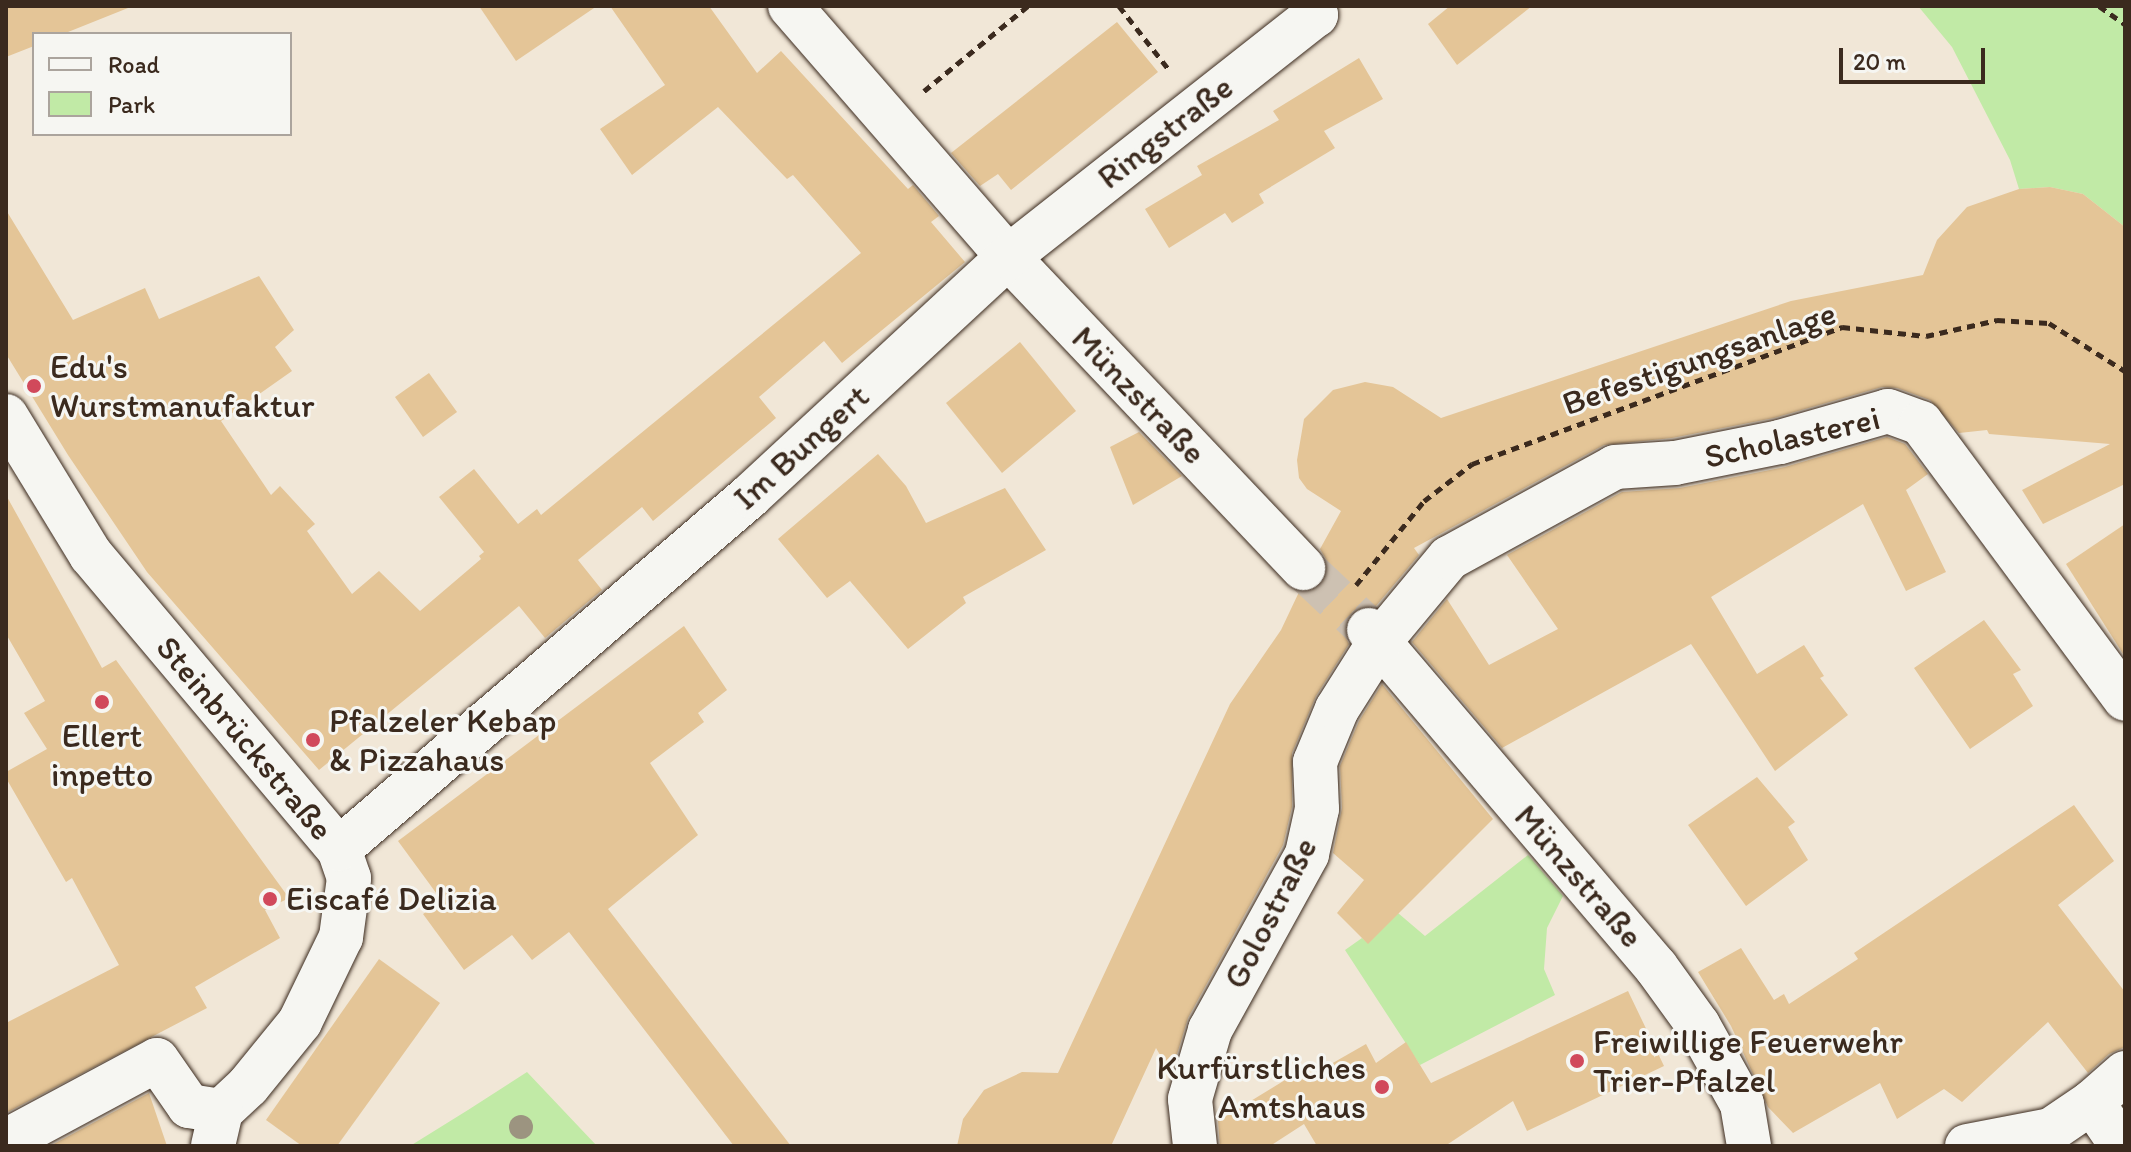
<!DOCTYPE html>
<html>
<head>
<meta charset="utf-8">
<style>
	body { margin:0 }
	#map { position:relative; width:2131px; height:1152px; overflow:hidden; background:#f1e7d7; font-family:Itim,sans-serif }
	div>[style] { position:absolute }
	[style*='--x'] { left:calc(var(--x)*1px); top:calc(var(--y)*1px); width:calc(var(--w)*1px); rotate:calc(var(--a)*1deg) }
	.green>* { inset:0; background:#c1eaa6 }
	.building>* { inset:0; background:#e4c597 }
	.minor-tunnel>* { height:44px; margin-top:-22px; transform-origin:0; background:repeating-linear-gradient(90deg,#cdc1b2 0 44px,transparent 0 66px) }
	.path>* { height:5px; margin-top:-2.5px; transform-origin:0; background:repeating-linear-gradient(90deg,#3b2a1e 0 8px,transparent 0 14px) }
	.roads { filter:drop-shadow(0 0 2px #3b2a1e) drop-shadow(0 0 2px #3b2a1e) }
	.minor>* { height:44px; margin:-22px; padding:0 22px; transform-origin:22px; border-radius:22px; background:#f6f6f2 }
	.trees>* { width:24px; height:24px; margin:-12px; border-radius:50%; background:#9c9480 }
	.dots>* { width:22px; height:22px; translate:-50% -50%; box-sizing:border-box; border:4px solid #f6f6f2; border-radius:50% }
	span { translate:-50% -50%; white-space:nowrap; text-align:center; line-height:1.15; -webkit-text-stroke:6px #f6f6f2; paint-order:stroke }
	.street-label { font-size:34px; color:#3b2a1e }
	.poi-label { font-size:34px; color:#3b2a1e }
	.left { translate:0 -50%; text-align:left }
	.right { translate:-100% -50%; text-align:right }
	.frame { position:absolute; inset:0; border:8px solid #3b2a1e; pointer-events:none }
	.legend { position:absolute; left:32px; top:32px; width:260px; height:104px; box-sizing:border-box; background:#f6f6f2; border:2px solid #aba49d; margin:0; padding:10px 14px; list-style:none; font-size:24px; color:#3b2a1e }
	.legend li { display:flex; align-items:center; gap:16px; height:40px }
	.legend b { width:40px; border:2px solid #aba49d }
	.scale { position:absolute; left:1839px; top:48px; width:146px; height:36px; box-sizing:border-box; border:4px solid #3b2a1e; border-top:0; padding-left:10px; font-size:24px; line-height:28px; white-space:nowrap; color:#3b2a1e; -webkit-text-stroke:6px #f6f6f2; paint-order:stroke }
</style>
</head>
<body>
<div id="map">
	<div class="green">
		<div style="clip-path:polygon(1918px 6px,2125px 6px,2125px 227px,2083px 194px,2050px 187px,2019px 189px,2010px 160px,1952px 47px)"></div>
		<div style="clip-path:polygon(1528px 855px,1563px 896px,1547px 928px,1544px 969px,1555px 995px,1420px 1065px,1345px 950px,1362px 938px,1368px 943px,1398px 913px,1425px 936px)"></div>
		<div style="clip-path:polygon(527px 1072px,597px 1146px,410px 1146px,468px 1110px)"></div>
	</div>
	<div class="building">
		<div style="clip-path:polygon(6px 6px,128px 6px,128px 8px,63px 34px,34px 34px,34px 46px,6px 57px)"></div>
		<div style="clip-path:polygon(479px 6px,597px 6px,516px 61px)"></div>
		<div style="clip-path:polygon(610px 6px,709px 6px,757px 73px,781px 51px,908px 189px,913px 185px,939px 216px,931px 222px,965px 262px,842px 363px,824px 341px,759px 397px,776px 418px,653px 521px,642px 507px,578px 560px,602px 590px,545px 638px,519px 606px,319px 770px,147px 572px,68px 455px,6px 354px,6px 210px,73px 320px,145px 288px,159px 319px,259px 276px,294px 330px,275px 347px,292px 371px,221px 421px,271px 495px,280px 486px,315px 524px,307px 531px,352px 594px,379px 571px,420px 611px,481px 559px,479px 556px,484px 552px,439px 497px,474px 469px,518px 524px,537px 509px,541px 515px,861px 253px,793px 175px,787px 179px,718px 107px,632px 175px,600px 129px,665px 85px)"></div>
		<div style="clip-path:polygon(1450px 6px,1532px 6px,1457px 65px,1428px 24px)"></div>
		<div style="clip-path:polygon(1117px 22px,1158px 72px,1011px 190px,998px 174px,980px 186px,951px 153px)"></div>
		<div style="clip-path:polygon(1359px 58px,1383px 99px,1324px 131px,1335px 148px,1259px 194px,1264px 203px,1232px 223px,1225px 213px,1169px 248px,1145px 209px,1202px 175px,1197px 166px,1279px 120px,1273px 111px)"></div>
		<div style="clip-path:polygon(2050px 187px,2083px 194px,2125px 227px,2125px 484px,2043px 524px,2022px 490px,2110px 444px,1989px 434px,1987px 430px,1959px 433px,1930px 400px,1897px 388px,1882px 387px,1774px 418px,1672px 438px,1604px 445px,1414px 548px,1419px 555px,1376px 606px,1364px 606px,1353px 611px,1346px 621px,1344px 634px,1349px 644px,1316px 696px,1292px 753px,1292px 807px,1283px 845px,1188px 1018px,1171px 1074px,1156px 1048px,1111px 1146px,957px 1146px,963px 1119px,984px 1090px,1022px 1072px,1058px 1073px,1230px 704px,1281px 630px,1299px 592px,1320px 587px,1327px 576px,1327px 561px,1320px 549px,1341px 511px,1307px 489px,1299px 478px,1297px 460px,1304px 419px,1333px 390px,1365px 382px,1393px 387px,1441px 418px,1791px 301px,1923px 275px,1937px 240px,1967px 207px,2019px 189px)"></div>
		<div style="clip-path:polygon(1020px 342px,1076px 411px,1002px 473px,946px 403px)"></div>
		<div style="clip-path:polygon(429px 373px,457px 412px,423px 437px,395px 397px)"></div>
		<div style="clip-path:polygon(1139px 432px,1182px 476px,1133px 505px,1110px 447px)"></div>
		<div style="clip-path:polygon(1887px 437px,1905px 444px,1928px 474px,1906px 490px,1946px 572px,1906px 591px,1863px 504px,1711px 597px,1757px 674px,1804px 645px,1824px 676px,1820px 678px,1848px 715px,1775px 771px,1691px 644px,1502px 748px,1412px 642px,1447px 599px,1489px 665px,1558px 629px,1507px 555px,1622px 492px,1680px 488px,1785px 467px)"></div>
		<div style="clip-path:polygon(878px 454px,906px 486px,926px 523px,1005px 488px,1046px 550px,963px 597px,966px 603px,908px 649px,850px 581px,827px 598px,778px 539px)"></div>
		<div style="clip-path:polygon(6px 495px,102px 668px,116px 660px,289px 898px,265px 910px,280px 938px,195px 987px,207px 1008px,6px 1113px,6px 1023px,119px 965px,72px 878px,66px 882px,6px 778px,6px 772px,47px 749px,24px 713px,45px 701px,6px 634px)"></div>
		<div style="clip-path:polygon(2125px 524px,2125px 657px,2066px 564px)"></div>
		<div style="clip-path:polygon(1984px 620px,2021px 670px,2013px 674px,2033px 706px,1970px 749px,1914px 668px)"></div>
		<div style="clip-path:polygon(684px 626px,727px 690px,698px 713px,704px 722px,650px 763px,698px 835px,608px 909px,791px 1146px,734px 1146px,569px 932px,532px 960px,512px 935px,464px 970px,423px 914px,442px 901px,398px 841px)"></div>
		<div style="clip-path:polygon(1382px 684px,1493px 819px,1368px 944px,1337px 913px,1364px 880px,1333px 853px,1342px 808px,1340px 766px,1359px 721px)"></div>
		<div style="clip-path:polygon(1757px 777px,1795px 822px,1788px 827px,1808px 860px,1746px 906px,1688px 825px)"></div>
		<div style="clip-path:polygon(2074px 805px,2114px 861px,2058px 905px,2125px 992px,2125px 1047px,2109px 1054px,2088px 1073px,2048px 1022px,1962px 1102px,1944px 1089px,1897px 1119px,1880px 1083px,1793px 1133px,1768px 1107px,1731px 1026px,1698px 972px,1741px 948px,1774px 1000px,1784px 994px,1789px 1004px,1858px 959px,1854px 953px)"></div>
		<div style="clip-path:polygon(379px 959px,440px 1003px,337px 1146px,302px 1146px,266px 1120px)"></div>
		<div style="clip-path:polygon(1628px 991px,1664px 1066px,1527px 1131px,1513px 1101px,1445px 1146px,1317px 1146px,1304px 1124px,1270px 1146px,1220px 1146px,1218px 1121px,1298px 1072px,1303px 1080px,1366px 1044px,1376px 1063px,1406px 1042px,1431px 1083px)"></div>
		<div style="clip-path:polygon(149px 1093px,167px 1146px,50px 1146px)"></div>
	</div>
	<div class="minor-tunnel">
		<div style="--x:1303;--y:568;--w:91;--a:43.2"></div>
	</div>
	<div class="path">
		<div style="--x:1119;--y:6;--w:83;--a:51.9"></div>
		<div style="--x:2099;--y:6;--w:32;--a:35"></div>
		<div style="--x:924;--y:91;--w:134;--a:-39.3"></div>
		<div style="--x:1356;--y:585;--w:108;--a:-51"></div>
		<div style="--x:1424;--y:501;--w:61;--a:-37.6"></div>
		<div style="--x:1472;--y:464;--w:395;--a:-20.3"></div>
		<div style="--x:1842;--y:327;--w:84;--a:6.1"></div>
		<div style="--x:1926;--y:336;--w:73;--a:-12.7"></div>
		<div style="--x:1997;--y:320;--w:52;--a:3.3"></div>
		<div style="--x:2049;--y:323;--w:90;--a:32.3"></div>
	</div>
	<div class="roads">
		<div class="minor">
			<div style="--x:790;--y:6;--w:332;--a:49"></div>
			<div style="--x:1008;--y:257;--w:429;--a:46.5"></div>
			<div style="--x:6;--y:416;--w:163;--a:58.6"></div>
			<div style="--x:91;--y:555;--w:385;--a:49.9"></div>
			<div style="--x:339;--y:849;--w:31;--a:71"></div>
			<div style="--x:349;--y:878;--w:60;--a:97.7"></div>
			<div style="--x:341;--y:937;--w:94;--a:115.8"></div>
			<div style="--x:300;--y:1022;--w:82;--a:129.1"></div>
			<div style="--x:248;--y:1086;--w:37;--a:137"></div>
			<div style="--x:221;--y:1111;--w:36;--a:103"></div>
			<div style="--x:1369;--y:630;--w:443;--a:49.6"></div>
			<div style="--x:1656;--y:967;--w:72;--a:54.1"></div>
			<div style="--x:1698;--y:1025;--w:90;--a:60.9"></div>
			<div style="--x:1742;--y:1104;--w:43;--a:80.5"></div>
			<div style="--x:339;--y:849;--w:542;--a:-40.66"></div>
			<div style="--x:750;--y:496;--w:352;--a:-42.8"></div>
			<div style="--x:1008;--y:257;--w:392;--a:-38.2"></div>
			<div style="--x:1316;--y:15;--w:10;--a:-119"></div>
			<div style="--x:2092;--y:1102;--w:53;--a:55.7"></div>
			<div style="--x:6;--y:1141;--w:171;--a:-28.2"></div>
			<div style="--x:157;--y:1060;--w:56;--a:55.2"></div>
			<div style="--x:189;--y:1106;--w:32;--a:9"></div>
			<div style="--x:1195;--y:1146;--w:47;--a:-96.1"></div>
			<div style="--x:1190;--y:1099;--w:72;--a:-73.8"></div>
			<div style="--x:1210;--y:1030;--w:201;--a:-61.1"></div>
			<div style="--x:1307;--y:854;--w:46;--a:-77.5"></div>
			<div style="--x:1317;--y:809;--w:47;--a:-92.4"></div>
			<div style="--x:1315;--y:762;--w:57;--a:-67.5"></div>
			<div style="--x:1337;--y:709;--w:80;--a:-57.7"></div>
			<div style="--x:1380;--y:641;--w:108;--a:-50.3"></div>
			<div style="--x:1449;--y:558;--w:189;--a:-28.7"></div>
			<div style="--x:1615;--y:467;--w:60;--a:-3.8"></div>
			<div style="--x:1675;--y:463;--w:107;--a:-11.3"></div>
			<div style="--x:1780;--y:442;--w:112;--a:-16"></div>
			<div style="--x:1888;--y:411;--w:35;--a:20"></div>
			<div style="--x:1921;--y:423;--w:343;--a:53.5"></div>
			<div style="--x:1967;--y:1146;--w:86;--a:-10.8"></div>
			<div style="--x:2051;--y:1130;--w:50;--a:-34.3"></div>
			<div style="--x:2092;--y:1102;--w:44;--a:-41.3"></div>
		</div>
	</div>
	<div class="trees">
		<div style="left:521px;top:1127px"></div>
	</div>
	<div class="dots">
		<div style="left:34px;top:386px;background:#d1495b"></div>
		<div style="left:102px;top:702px;background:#d1495b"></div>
		<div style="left:313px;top:740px;background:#d1495b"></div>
		<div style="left:270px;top:899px;background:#d1495b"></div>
		<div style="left:1577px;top:1061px;background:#d1495b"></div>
		<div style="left:1382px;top:1087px;background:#d1495b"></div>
	</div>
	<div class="street-label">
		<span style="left:1165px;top:132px;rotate:-38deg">Ringstraße</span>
		<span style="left:1699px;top:358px;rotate:-19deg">Befestigungsanlage</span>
		<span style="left:1139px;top:395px;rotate:46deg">Münzstraße</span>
		<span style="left:1792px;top:437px;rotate:-13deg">Scholasterei</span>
		<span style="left:801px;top:447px;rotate:-42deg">Im Bungert</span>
		<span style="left:245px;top:738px;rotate:50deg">Steinbrückstraße</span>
		<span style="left:1579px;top:876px;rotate:49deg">Münzstraße</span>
		<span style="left:1270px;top:913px;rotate:-63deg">Golostraße</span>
	</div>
	<div class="poi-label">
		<span class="left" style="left:50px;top:386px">Edu's<br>Wurstmanufaktur</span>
		<span class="left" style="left:329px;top:740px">Pfalzeler Kebap<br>&amp; Pizzahaus</span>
		<span style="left:102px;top:755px">Ellert<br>inpetto</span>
		<span class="left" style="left:286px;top:899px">Eiscafé Delizia</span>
		<span class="left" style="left:1593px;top:1061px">Freiwillige Feuerwehr<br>Trier-Pfalzel</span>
		<span class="right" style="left:1366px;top:1087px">Kurfürstliches<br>Amtshaus</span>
	</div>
	<div class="frame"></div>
	<ul class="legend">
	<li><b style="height:10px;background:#f6f6f2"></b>Road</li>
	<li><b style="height:22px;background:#c1eaa6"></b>Park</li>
	</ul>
	<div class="scale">20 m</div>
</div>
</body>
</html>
